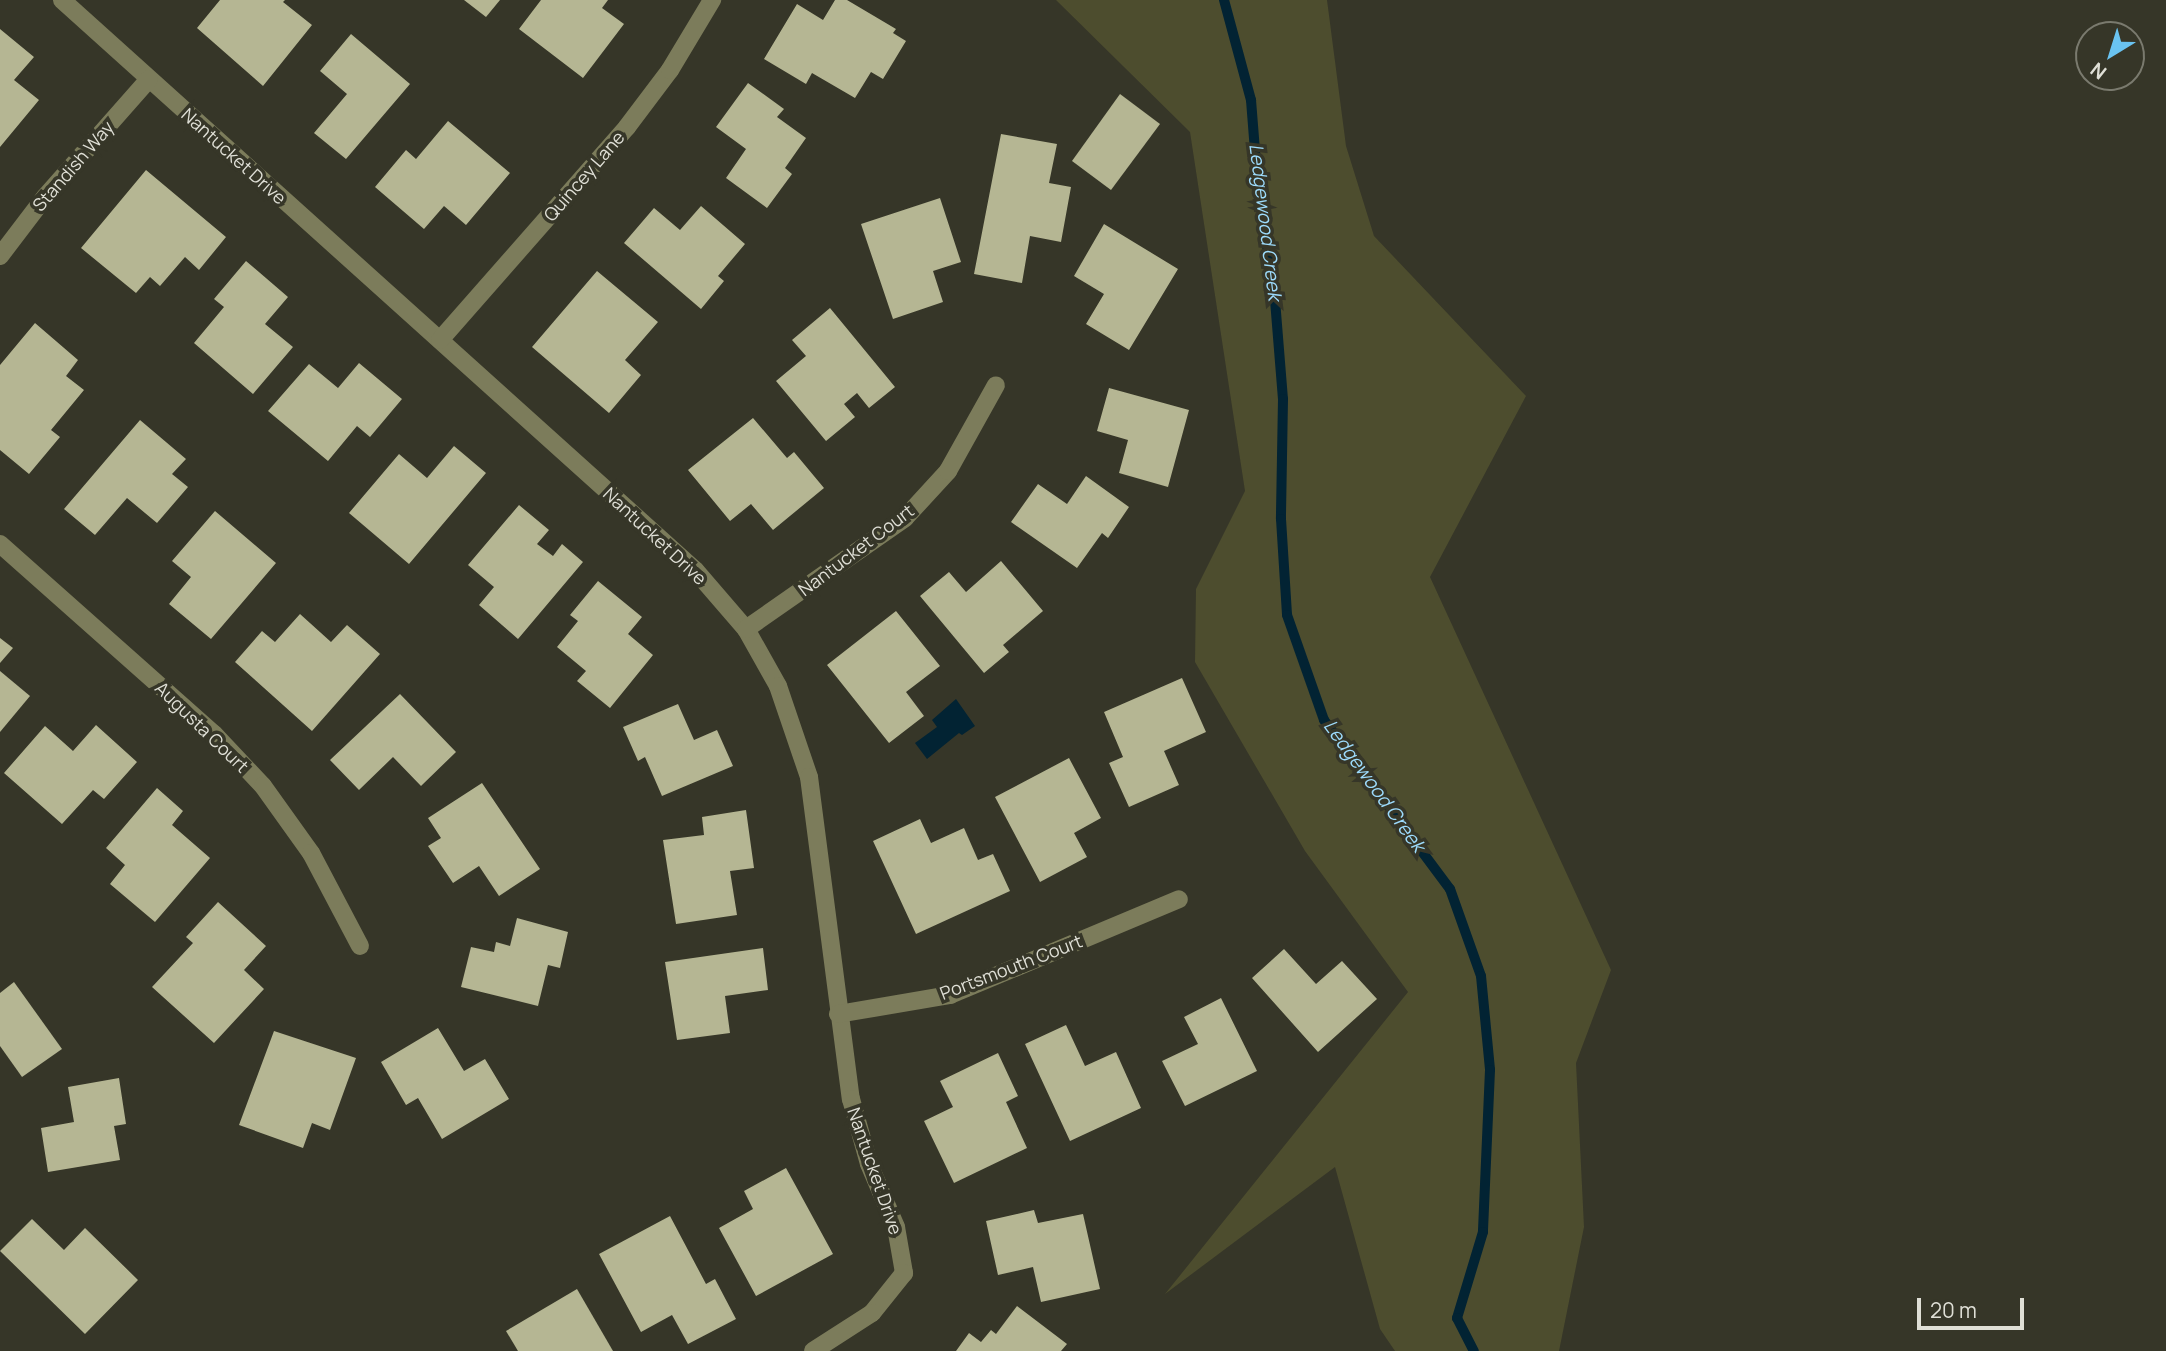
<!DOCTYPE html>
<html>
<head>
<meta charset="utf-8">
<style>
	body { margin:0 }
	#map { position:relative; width:2166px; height:1351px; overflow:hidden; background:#363628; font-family:Manrope,sans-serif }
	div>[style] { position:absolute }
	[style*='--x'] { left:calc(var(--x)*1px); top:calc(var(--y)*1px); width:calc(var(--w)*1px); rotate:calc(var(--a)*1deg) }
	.green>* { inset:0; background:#4d4d2e }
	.water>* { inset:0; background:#022333 }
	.stream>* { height:10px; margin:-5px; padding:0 5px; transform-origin:5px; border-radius:5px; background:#022333 }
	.building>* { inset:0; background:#b5b693 }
	.minor>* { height:18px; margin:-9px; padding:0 9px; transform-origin:9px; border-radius:9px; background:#7c7c5b }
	span { translate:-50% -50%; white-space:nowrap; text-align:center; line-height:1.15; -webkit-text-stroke:7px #363628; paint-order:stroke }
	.street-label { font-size:18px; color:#dfdfd6 }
	.water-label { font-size:19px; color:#9ddbfc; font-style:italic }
	.north { position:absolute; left:2075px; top:21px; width:70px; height:70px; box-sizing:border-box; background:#363628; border:2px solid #7a7a6e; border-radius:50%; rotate:218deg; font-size:19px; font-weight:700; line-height:28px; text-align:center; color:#dfdfd6 }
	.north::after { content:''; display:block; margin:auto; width:24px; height:32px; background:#6ac3f1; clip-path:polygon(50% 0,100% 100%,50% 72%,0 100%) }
	.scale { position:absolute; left:1917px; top:1298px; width:107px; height:32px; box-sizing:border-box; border:4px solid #dfdfd6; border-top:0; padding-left:9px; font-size:21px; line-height:24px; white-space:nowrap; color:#dfdfd6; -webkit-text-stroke:5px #363628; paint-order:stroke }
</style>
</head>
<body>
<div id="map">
	<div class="green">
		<div style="clip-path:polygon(1056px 0,1327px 0,1346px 146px,1374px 236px,1526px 396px,1430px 577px,1611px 970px,1576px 1063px,1584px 1227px,1559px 1351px,1395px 1351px,1380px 1329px,1335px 1167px,1165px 1294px,1408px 992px,1305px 851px,1195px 662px,1196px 589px,1245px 491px,1190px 132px)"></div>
	</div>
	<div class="water">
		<div style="clip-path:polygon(956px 699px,975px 726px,962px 735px,959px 733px,927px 759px,915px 743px,937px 727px,932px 720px)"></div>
	</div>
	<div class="stream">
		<div style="--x:1224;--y:0;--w:104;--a:74.9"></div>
		<div style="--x:1251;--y:100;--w:77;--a:85.5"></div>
		<div style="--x:1257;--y:177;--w:124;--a:81.7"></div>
		<div style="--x:1275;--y:300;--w:99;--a:85.4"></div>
		<div style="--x:1283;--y:399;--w:120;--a:91"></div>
		<div style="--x:1281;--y:519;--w:96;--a:86.4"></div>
		<div style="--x:1287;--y:615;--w:111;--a:70.6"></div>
		<div style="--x:1324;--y:720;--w:211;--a:53.3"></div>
		<div style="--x:1450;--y:889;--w:92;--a:70.4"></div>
		<div style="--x:1481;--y:976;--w:94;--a:84.5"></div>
		<div style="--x:1490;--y:1070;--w:162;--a:92.5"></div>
		<div style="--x:1483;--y:1232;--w:90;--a:106.8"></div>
		<div style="--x:1457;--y:1318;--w:37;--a:63"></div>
	</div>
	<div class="building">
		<div style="clip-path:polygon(220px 0,285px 0,283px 2px,312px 25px,263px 86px,197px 28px)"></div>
		<div style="clip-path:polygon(464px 0,500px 0,486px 17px)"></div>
		<div style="clip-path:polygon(541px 0,608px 0,602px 8px,624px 24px,583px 78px,519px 29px)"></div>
		<div style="clip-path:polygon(835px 0,847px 0,896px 29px,893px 33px,906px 41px,883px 79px,871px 72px,855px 98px,812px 73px,806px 84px,764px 59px,797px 4px,823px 20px)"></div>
		<div style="clip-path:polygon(0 29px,34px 57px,14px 80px,39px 100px,0 147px)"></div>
		<div style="clip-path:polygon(351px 34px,410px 84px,346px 159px,314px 133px,347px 94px,320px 71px)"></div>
		<div style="clip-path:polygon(748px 83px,784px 109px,777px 117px,806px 138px,785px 168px,792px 174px,767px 208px,726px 178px,746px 149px,716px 127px)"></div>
		<div style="clip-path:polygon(1120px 94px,1160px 124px,1111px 190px,1072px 161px)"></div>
		<div style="clip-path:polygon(448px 121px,510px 173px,466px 225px,444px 206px,424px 229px,375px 187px,406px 150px,416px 159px)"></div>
		<div style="clip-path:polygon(1001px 134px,1057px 144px,1049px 183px,1071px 187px,1061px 242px,1030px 236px,1022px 283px,974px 274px)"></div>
		<div style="clip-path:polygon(146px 170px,226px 237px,199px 270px,185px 257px,160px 286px,150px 277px,136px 293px,81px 248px)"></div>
		<div style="clip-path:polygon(940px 198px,961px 262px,933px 271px,943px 302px,893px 319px,861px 224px)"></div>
		<div style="clip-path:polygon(701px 206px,745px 244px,718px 276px,724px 281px,701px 309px,624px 243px,654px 208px,680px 230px)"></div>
		<div style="clip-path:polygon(1104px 224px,1178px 269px,1129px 350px,1086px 324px,1104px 294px,1074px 276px)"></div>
		<div style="clip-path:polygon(246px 261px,288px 297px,265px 324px,293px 347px,253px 394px,194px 343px,224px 307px,214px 299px)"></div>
		<div style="clip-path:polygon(597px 271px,658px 322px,625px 360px,641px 375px,609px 413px,532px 347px)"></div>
		<div style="clip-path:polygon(830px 308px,895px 387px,869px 408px,857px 393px,844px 404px,855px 417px,826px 441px,776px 381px,806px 356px,792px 340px)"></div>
		<div style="clip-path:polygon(35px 323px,78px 360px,66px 376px,84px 390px,51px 430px,60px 437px,29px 474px,0 450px,0 365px)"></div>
		<div style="clip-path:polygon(359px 363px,402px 399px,370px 437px,357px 426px,328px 461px,268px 411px,309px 364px,338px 388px)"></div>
		<div style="clip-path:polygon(1109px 388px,1189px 410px,1168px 487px,1119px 473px,1128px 440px,1097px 431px)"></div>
		<div style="clip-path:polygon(753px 418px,787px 458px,794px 452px,824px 488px,773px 530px,751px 504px,730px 521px,688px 470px)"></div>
		<div style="clip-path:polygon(140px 420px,186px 459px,172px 474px,188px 487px,157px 523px,127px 498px,95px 535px,64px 509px)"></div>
		<div style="clip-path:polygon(454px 446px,486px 473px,409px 564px,349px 513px,399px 454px,427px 478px)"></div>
		<div style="clip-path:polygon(1086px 476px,1129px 507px,1108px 538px,1102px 533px,1077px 568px,1011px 522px,1038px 484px,1067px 504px)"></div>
		<div style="clip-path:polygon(519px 505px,549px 530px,537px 544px,553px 556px,562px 544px,583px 562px,518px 639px,479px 605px,494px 587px,468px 565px)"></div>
		<div style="clip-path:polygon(215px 511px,276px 563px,211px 639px,169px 604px,191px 577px,172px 561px)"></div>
		<div style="clip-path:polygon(1001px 561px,1043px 611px,1003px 645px,1009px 652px,984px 673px,920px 596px,949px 572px,966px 592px)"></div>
		<div style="clip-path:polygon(598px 581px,642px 617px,628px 634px,653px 655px,610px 708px,577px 681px,586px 671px,557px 647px,578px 621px,570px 615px)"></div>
		<div style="clip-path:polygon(896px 611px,940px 666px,906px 692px,924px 716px,889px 743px,827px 665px)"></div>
		<div style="clip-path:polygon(300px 614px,331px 642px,347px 625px,380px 654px,312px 731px,235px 662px,262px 631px,275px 642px)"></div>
		<div style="clip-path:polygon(0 638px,13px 648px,0 663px)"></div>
		<div style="clip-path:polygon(0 671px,30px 696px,0 732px)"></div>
		<div style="clip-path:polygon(1182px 678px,1206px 732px,1164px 751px,1179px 785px,1129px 807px,1109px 763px,1123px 757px,1104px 712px)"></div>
		<div style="clip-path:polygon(400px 694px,456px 752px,421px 786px,393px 757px,359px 790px,330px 760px)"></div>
		<div style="clip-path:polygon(678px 704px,694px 740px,717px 730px,733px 766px,662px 796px,645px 757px,638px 761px,623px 727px)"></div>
		<div style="clip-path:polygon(96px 725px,137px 762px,104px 799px,93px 790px,62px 824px,4px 773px,45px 726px,73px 751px)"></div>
		<div style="clip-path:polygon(1069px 758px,1101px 818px,1074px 833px,1087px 857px,1040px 882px,995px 797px)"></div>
		<div style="clip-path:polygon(482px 783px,540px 869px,499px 896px,479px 866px,453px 883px,428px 846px,441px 838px,428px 818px)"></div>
		<div style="clip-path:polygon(157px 788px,183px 811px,172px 825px,210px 858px,155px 922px,110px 884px,125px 865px,106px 848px)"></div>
		<div style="clip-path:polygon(746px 810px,754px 868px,730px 871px,737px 915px,676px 924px,663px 840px,704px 835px,702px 817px)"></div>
		<div style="clip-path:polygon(920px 819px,931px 843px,964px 828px,978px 860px,993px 854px,1010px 891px,916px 934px,873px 841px)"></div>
		<div style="clip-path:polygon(218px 902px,266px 946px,244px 970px,264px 989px,214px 1043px,152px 987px,193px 943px,186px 937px)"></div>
		<div style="clip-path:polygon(517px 918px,568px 932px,560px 968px,548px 965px,538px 1006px,461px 987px,471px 947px,494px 952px,496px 942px,510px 946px)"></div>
		<div style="clip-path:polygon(763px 948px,768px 990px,725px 996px,730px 1033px,677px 1040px,665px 962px)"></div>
		<div style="clip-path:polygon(1284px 949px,1316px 984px,1342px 961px,1377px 999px,1318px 1052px,1252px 978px)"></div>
		<div style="clip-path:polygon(14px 982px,62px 1049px,22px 1077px,0 1046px,0 993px)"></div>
		<div style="clip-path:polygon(1221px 998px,1257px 1071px,1185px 1106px,1162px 1061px,1198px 1044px,1184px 1017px)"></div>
		<div style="clip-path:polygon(1066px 1025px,1085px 1066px,1116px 1052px,1141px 1108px,1070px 1141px,1025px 1044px)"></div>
		<div style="clip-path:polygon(438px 1028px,464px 1071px,485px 1059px,509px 1099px,442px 1139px,418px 1098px,406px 1105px,381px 1062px)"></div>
		<div style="clip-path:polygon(274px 1031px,356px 1058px,330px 1130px,312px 1123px,303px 1148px,239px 1125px)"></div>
		<div style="clip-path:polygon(998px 1053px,1018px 1096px,1006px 1102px,1027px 1148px,954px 1183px,924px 1121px,953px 1107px,940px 1081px)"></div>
		<div style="clip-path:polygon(119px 1078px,126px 1124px,114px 1126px,120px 1160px,48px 1172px,41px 1128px,74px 1122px,68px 1087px)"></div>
		<div style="clip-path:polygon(786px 1168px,833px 1254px,756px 1296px,719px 1228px,753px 1209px,744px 1191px)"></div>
		<div style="clip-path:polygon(1034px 1210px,1038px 1223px,1083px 1214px,1100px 1289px,1041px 1302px,1033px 1267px,998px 1275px,986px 1221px)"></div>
		<div style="clip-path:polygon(670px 1216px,706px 1284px,715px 1279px,736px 1319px,688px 1344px,672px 1315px,641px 1332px,599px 1254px)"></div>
		<div style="clip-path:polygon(32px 1219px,64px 1250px,85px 1228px,138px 1280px,85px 1334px,0 1251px)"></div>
		<div style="clip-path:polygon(577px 1289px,613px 1351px,518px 1351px,506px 1331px)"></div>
		<div style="clip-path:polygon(1017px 1306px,1067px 1344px,1061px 1351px,956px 1351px,969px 1333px,981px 1342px,991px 1330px,996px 1334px)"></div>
	</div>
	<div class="minor">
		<div style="--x:62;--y:0;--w:852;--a:42"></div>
		<div style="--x:695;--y:570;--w:78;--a:49.2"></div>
		<div style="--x:746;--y:629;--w:65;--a:60.7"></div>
		<div style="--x:778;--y:686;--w:96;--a:71.2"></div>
		<div style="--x:809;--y:777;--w:325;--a:82.6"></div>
		<div style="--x:851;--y:1099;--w:67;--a:74.5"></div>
		<div style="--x:869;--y:1164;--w:69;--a:66.8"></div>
		<div style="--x:896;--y:1227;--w:47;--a:80.1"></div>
		<div style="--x:904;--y:1273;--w:51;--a:128.7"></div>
		<div style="--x:872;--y:1313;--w:70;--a:147.2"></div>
		<div style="--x:0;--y:256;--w:74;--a:-52.7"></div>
		<div style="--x:45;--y:197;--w:157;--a:-48.6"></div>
		<div style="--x:440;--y:340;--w:283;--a:-48.7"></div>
		<div style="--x:627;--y:127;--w:71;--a:-53"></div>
		<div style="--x:670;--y:70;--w:82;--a:-59"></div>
		<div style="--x:0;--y:544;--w:286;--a:41.6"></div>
		<div style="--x:214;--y:734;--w:71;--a:46.7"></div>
		<div style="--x:263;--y:786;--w:82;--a:54.4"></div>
		<div style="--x:311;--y:853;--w:105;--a:62.2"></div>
		<div style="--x:746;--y:629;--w:194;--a:-34.9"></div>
		<div style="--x:905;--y:518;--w:64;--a:-47.5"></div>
		<div style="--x:948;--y:471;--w:98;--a:-60.8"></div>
		<div style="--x:838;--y:1014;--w:114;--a:-9.6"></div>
		<div style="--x:950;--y:995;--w:248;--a:-22.7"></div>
	</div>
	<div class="street-label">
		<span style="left:234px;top:156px;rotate:42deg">Nantucket Drive</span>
		<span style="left:73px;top:166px;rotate:-49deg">Standish Way</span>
		<span style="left:584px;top:176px;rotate:-49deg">Quincey Lane</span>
		<span style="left:655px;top:536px;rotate:43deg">Nantucket Drive</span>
		<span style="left:856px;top:550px;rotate:-37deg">Nantucket Court</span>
		<span style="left:202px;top:727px;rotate:44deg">Augusta Court</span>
		<span style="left:1011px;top:967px;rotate:-21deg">Portsmouth Court</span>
		<span style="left:875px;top:1171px;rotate:71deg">Nantucket Drive</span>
	</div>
	<div class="water-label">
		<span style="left:1265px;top:222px;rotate:83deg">Ledgewood Creek</span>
		<span style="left:1374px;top:786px;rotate:54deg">Ledgewood Creek</span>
	</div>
	<div class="north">N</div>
	<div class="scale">20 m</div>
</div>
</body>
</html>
